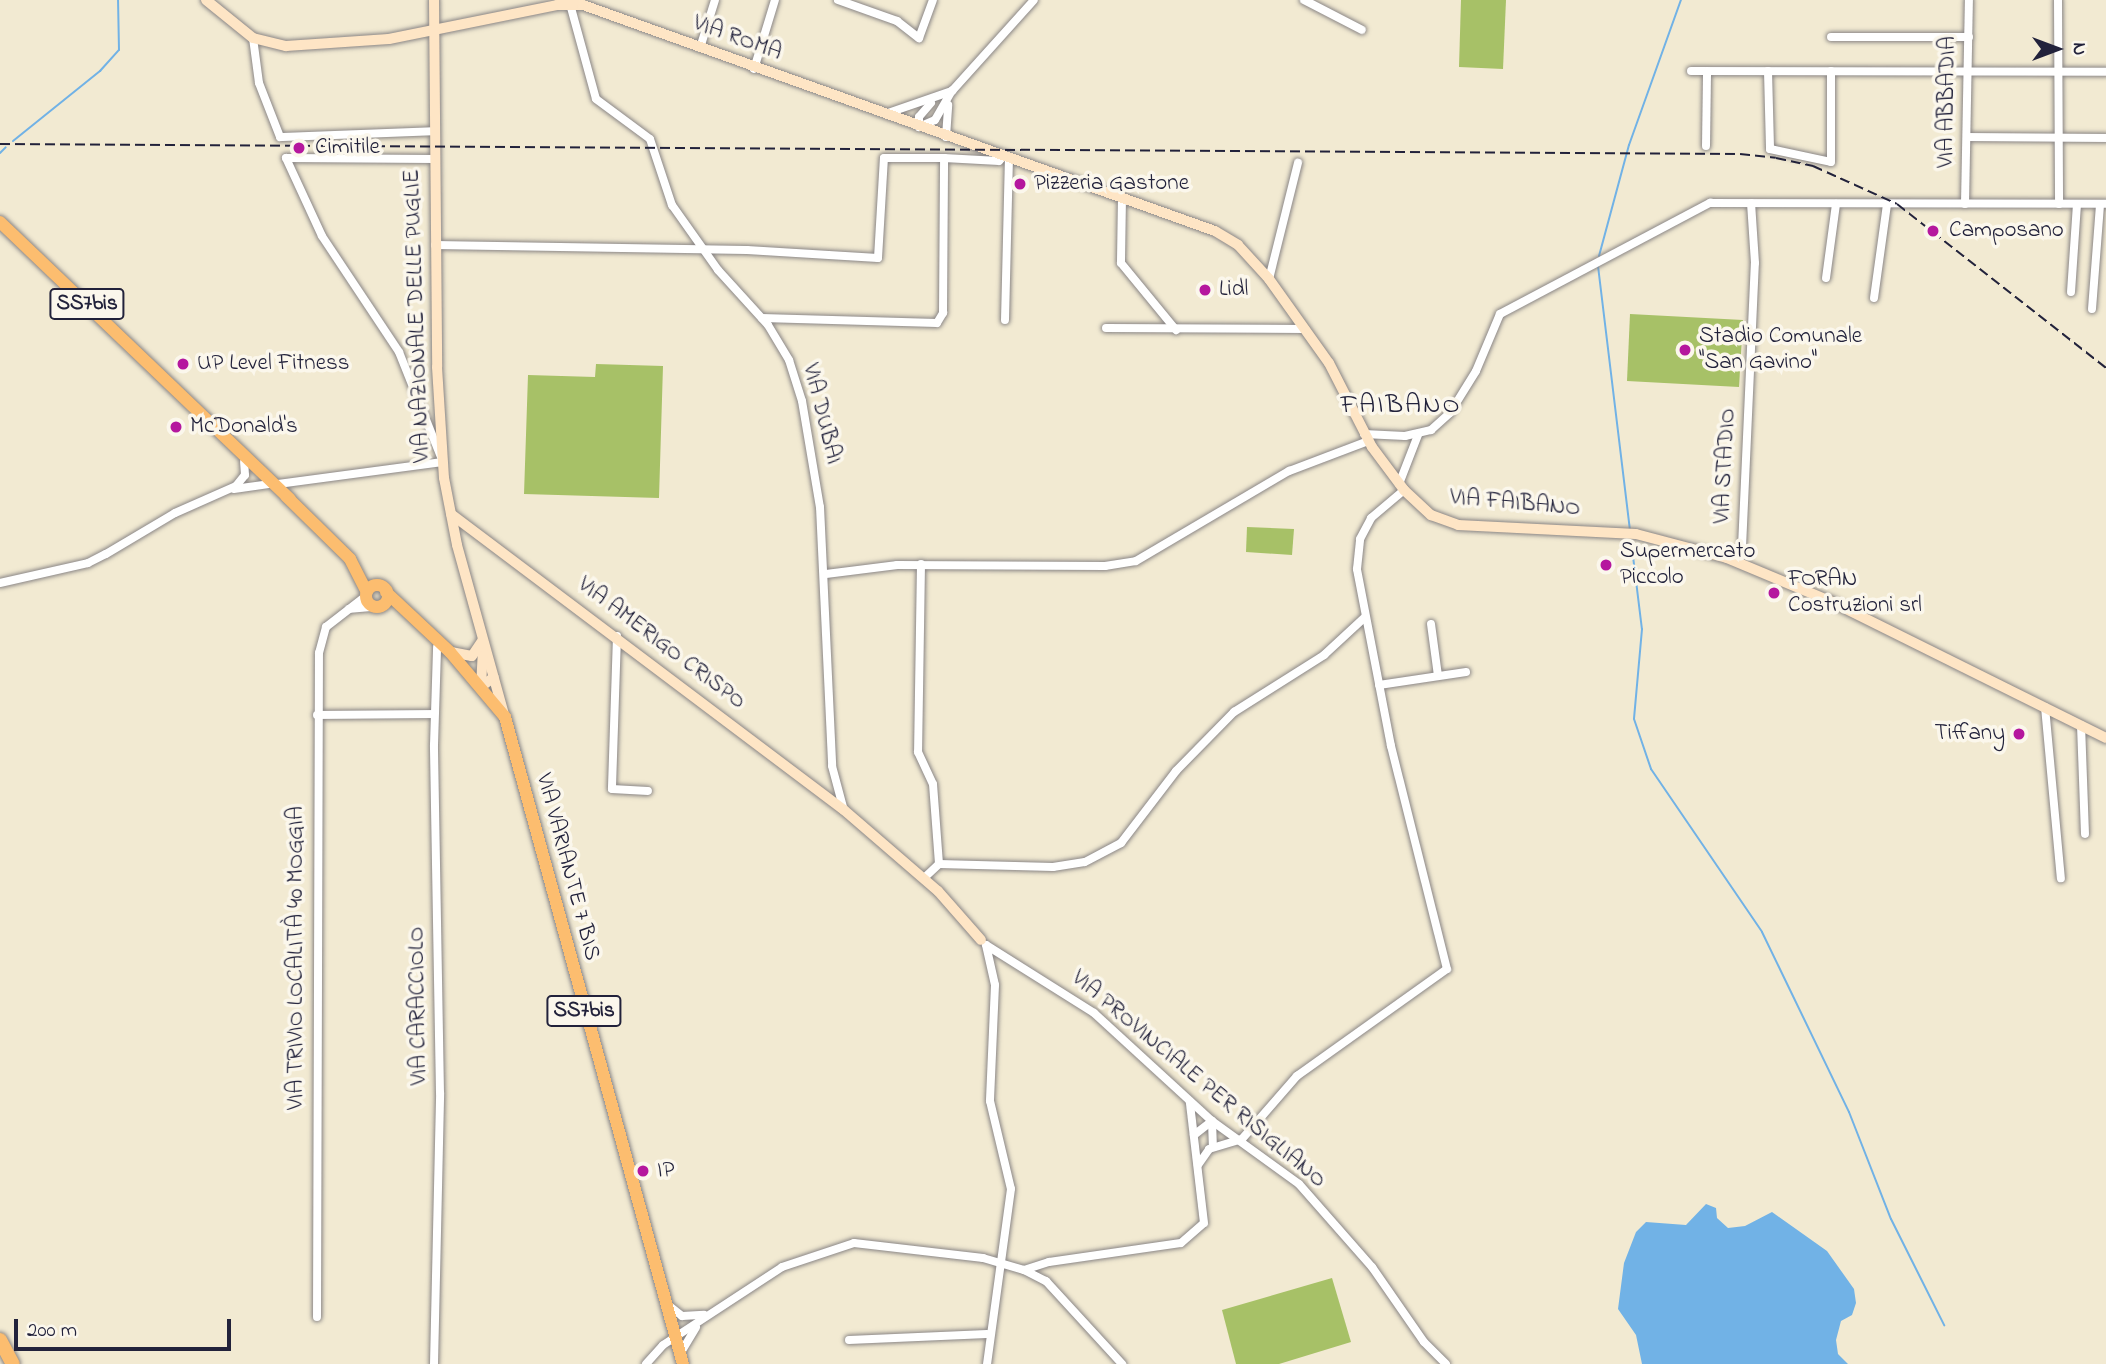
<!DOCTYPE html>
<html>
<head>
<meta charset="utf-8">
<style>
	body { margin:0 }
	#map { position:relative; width:2106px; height:1364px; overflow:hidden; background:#f2ead2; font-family:"Indie Flower",sans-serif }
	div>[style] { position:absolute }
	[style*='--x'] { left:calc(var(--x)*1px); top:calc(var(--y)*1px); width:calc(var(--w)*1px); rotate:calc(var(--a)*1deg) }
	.green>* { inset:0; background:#a7c167 }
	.water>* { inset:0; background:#71b2e6 }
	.stream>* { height:2px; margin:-1px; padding:0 1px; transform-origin:1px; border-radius:1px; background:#71b2e6 }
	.roads { filter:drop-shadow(0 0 2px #8a8686) drop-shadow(0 0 2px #8a8686) }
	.street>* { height:8px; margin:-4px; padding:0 4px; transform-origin:4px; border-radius:4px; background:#fff }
	.secondary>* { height:10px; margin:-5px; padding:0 5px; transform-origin:5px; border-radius:5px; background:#fee5c5 }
	.primary>* { height:12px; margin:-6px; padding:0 6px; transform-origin:6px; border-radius:6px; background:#fcbd6f }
	.primary>.ring { margin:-6px; padding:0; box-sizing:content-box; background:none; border:12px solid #fcbd6f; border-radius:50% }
	.highway>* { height:14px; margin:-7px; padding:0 7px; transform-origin:7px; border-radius:7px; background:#fcbd6f }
	.rail>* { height:2px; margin-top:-1px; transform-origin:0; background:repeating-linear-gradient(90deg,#22223b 0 10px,transparent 0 15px) }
	.dots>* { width:19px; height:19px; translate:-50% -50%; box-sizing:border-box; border:4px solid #fbf7ec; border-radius:50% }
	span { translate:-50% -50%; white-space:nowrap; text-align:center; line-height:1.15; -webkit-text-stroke:7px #fbf7ec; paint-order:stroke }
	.shield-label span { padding:2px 5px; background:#fbf7ec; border:2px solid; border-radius:5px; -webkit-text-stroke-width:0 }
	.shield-label { font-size:21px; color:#22223b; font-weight:700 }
	.street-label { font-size:23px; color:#22223b }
	.poi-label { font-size:23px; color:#22223b }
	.left { translate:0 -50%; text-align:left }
	.right { translate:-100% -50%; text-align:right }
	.quarter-label { font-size:26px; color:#22223b; letter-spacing:2px }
	.north { position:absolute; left:2022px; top:14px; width:70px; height:70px; -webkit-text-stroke:5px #fbf7ec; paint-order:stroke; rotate:90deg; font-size:19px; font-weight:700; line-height:28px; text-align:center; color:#22223b }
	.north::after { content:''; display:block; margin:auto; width:24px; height:32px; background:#22223b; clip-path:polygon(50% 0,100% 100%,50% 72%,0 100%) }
	.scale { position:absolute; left:14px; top:1319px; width:217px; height:32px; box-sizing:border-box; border:4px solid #22223b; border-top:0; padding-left:9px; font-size:21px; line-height:24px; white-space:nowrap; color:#22223b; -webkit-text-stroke:5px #fbf7ec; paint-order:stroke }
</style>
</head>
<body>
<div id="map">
	<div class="green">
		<div style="clip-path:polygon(1461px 0,1506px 0,1503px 69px,1459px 67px)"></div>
		<div style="clip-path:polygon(1630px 314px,1743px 320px,1739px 387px,1627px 381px)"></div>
		<div style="clip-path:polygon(596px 364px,663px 366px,659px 498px,524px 494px,528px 375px,595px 377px)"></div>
		<div style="clip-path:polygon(1247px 527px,1294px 529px,1292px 555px,1246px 552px)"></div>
		<div style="clip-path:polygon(1332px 1278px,1351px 1342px,1279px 1364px,1236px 1364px,1222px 1310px)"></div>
	</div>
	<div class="water">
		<div style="clip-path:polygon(1706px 1204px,1716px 1208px,1717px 1218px,1728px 1228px,1745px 1226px,1772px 1212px,1827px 1251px,1854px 1289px,1856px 1303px,1852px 1315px,1841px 1321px,1836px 1340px,1838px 1354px,1848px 1364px,1642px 1364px,1636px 1335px,1618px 1309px,1624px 1263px,1636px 1232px,1646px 1222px,1686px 1225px)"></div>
	</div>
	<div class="stream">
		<div style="--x:13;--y:141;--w:112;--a:-38.8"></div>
		<div style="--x:100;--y:71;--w:28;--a:-48"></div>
		<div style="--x:119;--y:50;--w:50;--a:-91.1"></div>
		<div style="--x:0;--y:153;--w:8;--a:-45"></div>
		<div style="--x:1599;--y:256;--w:115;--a:-74.9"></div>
		<div style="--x:1629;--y:145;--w:154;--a:-70.3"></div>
		<div style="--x:1598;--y:266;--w:267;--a:83.1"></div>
		<div style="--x:1631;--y:540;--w:90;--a:83"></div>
		<div style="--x:1642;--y:629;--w:90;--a:95.1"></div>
		<div style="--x:1634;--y:719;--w:53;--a:71.2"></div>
		<div style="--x:1651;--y:769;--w:197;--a:55.7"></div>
		<div style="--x:1762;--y:932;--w:200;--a:64.2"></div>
		<div style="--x:1849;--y:1112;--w:115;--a:68.6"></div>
		<div style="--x:1891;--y:1219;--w:119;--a:63.4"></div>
	</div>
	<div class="roads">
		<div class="street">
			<div style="--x:838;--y:0;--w:63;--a:19.6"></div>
			<div style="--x:897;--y:21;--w:28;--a:38"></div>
			<div style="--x:919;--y:38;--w:40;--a:-69.8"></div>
			<div style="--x:1304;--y:0;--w:65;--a:27.3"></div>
			<div style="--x:2058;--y:0;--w:204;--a:89.7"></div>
			<div style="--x:570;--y:4;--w:98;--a:74.7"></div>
			<div style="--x:596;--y:99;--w:67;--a:36.5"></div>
			<div style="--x:650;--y:139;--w:70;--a:71.6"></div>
			<div style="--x:672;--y:205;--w:80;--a:54.7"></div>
			<div style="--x:718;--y:270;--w:74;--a:47.7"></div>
			<div style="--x:768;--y:325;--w:41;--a:59"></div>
			<div style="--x:789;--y:360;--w:43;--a:72.4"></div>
			<div style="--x:802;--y:401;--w:108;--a:80.4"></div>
			<div style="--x:820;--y:507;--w:259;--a:87.3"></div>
			<div style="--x:832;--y:766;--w:42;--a:75"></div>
			<div style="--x:1831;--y:37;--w:138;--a:0"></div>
			<div style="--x:253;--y:38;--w:45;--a:82.4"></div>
			<div style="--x:259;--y:83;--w:58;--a:68.7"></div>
			<div style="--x:280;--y:137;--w:155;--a:-2.2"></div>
			<div style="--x:700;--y:48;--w:50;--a:-72.6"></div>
			<div style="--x:754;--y:69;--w:72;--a:-73.1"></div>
			<div style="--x:1691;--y:71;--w:415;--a:0.1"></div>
			<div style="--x:1768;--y:71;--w:78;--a:88.5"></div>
			<div style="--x:1770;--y:149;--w:62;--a:12"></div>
			<div style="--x:1831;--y:162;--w:91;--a:-90"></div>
			<div style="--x:931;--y:103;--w:18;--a:131"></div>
			<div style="--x:919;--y:117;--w:10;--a:90"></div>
			<div style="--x:919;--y:127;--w:17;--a:-24"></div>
			<div style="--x:935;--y:120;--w:34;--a:-60"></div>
			<div style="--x:888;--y:113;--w:68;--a:-19"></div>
			<div style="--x:952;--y:91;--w:122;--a:-48"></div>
			<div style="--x:946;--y:137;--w:32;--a:-86"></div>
			<div style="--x:1968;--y:137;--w:138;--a:0.4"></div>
			<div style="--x:1706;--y:146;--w:75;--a:-89.2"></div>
			<div style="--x:1122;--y:197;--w:66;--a:90.9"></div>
			<div style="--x:1121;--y:263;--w:87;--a:50.6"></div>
			<div style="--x:1965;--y:204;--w:204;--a:-88.9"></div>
			<div style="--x:435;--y:245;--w:312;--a:0.9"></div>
			<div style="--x:747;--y:250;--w:131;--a:3.5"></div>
			<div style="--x:878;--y:258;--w:100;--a:-86.6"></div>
			<div style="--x:884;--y:158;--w:60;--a:0"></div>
			<div style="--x:1826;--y:278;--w:75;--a:-82.3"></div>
			<div style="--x:1269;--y:279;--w:120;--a:-76"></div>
			<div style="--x:2071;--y:292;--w:88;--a:-86.1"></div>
			<div style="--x:1874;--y:298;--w:95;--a:-82.1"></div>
			<div style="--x:2092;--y:309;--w:105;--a:-85.6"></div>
			<div style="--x:762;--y:318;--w:175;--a:1.6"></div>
			<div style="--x:937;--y:323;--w:12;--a:-59"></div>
			<div style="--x:943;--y:313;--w:155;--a:-89.6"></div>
			<div style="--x:944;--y:158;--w:55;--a:3.1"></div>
			<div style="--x:999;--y:161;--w:6;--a:-45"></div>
			<div style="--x:1005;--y:320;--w:161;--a:-88.6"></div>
			<div style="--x:1106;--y:328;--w:199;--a:0.3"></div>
			<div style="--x:1364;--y:434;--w:41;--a:2.8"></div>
			<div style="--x:1405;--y:436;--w:27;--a:-13"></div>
			<div style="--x:1431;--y:430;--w:25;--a:-42"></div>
			<div style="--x:1450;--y:413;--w:49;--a:-58.2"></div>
			<div style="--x:1476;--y:371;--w:62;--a:-67.2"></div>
			<div style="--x:1500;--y:314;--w:238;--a:-27.9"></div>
			<div style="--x:1710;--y:203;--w:396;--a:0.1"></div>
			<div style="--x:278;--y:484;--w:166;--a:-7.6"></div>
			<div style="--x:443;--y:462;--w:118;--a:-111.8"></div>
			<div style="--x:399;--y:352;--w:139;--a:-123.6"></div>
			<div style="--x:322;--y:236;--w:86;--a:-114.8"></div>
			<div style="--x:286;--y:158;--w:149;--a:0.4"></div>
			<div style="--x:1399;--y:484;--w:53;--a:-68.8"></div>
			<div style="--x:234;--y:489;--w:35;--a:-8"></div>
			<div style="--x:1737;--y:562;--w:16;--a:-72"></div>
			<div style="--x:1742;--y:547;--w:284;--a:-87.4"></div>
			<div style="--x:1755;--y:263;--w:60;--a:-93.8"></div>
			<div style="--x:921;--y:564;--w:188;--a:90.9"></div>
			<div style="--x:918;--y:752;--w:35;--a:65"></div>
			<div style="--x:933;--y:784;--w:80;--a:85.7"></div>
			<div style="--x:939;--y:864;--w:21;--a:137"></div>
			<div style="--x:826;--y:574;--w:72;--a:-7.2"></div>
			<div style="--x:897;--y:565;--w:208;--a:0.3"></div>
			<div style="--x:1105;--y:566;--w:31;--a:-9"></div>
			<div style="--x:1136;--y:561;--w:178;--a:-30.5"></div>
			<div style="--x:1289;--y:471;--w:85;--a:-20.8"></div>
			<div style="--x:0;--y:583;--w:90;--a:-12.8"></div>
			<div style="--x:88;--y:563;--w:20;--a:-27"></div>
			<div style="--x:106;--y:554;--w:80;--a:-30.7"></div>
			<div style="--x:175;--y:513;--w:67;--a:-23.9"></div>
			<div style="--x:236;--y:486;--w:14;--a:-51"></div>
			<div style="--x:245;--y:475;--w:13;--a:-94"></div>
			<div style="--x:349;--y:609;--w:24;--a:-5"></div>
			<div style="--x:1431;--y:624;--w:52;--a:82.3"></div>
			<div style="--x:617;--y:636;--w:153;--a:91.9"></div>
			<div style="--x:612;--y:789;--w:36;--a:3"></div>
			<div style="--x:1379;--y:685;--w:88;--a:-8.5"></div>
			<div style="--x:2045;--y:707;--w:172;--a:84.7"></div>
			<div style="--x:317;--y:715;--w:117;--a:-0.5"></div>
			<div style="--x:2081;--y:725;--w:109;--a:87.9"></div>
			<div style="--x:939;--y:864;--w:114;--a:1.5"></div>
			<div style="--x:1053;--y:867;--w:32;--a:-9"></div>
			<div style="--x:1085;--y:862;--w:41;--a:-27.8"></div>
			<div style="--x:1121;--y:843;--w:91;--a:-52.6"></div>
			<div style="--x:1176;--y:771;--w:83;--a:-45.5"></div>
			<div style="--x:1234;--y:712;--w:107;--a:-32.3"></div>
			<div style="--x:1324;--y:655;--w:56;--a:-42.8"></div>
			<div style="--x:986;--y:945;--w:128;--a:32.2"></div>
			<div style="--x:1094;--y:1013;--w:160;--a:42.5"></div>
			<div style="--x:1212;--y:1121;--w:107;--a:35.9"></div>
			<div style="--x:1299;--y:1184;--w:111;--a:48.7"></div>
			<div style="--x:1372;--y:1267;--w:91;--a:55.3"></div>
			<div style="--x:1424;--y:1342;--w:31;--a:45"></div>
			<div style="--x:986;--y:945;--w:41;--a:77.3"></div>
			<div style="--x:995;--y:985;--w:116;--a:92.5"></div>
			<div style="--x:990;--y:1101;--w:90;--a:76.6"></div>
			<div style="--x:1011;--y:1189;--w:177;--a:97.8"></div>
			<div style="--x:1194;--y:1135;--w:23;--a:-38"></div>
			<div style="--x:1212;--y:1121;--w:26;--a:88"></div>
			<div style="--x:1198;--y:1165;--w:19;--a:-55"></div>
			<div style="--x:1209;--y:1149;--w:34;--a:-17"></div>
			<div style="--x:1242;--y:1139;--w:84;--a:-48.9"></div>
			<div style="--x:1297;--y:1076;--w:184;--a:-35.5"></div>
			<div style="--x:1447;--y:969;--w:230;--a:-104.1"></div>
			<div style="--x:1391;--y:746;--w:180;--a:-100.9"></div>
			<div style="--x:1357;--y:569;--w:30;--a:-84"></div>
			<div style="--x:1360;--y:539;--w:24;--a:-62"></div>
			<div style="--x:1371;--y:518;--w:43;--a:-40.3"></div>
			<div style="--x:1024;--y:1270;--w:26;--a:-18"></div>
			<div style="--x:1049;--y:1262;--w:133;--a:-8.2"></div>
			<div style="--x:1181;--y:1243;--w:30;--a:-41"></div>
			<div style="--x:1204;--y:1223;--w:121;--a:-96.7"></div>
			<div style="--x:668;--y:1305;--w:18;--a:38"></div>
			<div style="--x:682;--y:1316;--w:22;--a:-3"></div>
			<div style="--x:317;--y:1317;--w:664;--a:-89.83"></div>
			<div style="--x:319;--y:653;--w:27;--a:-75"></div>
			<div style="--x:326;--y:627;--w:51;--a:-37.8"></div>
			<div style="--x:849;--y:1340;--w:138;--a:-2.5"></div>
			<div style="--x:680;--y:1354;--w:31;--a:-59"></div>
			<div style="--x:434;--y:1364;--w:271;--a:-88.7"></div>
			<div style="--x:440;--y:1093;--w:348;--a:-91"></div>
			<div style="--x:434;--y:745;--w:98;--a:-88.2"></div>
			<div style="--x:646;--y:1364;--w:25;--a:-48"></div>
			<div style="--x:663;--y:1345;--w:142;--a:-33.2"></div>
			<div style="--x:782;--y:1267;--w:76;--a:-18.4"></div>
			<div style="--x:854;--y:1243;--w:130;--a:6.6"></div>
			<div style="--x:983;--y:1258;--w:43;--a:16.3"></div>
			<div style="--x:1024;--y:1270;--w:25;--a:27"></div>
			<div style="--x:1046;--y:1281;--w:113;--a:47.5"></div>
		</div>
		<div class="secondary">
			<div style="--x:206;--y:0;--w:60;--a:39"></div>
			<div style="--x:253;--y:38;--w:34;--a:14"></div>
			<div style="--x:286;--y:46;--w:103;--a:-3.9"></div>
			<div style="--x:389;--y:39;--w:171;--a:-11.4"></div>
			<div style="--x:557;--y:5;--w:26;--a:0"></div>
			<div style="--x:583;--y:5;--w:671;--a:19.68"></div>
			<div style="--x:1215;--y:231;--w:27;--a:31"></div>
			<div style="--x:1238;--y:245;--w:46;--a:47.6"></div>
			<div style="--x:1269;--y:279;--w:103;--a:54.5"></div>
			<div style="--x:1329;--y:363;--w:94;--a:62.9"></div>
			<div style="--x:1372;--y:447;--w:54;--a:53.3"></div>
			<div style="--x:1404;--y:490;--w:37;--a:43"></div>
			<div style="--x:1431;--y:515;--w:29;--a:20"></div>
			<div style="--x:1458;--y:525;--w:178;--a:2.9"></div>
			<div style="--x:1636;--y:534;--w:94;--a:14.8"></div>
			<div style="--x:1727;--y:558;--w:114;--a:22.7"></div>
			<div style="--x:1832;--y:602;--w:306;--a:26.4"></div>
			<div style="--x:434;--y:0;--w:367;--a:89.5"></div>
			<div style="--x:437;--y:367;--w:111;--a:86.4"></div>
			<div style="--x:444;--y:478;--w:68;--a:79"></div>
			<div style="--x:457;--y:545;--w:175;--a:74.5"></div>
			<div style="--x:451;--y:514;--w:492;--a:37"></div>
			<div style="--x:844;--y:810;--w:124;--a:40.8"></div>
			<div style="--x:938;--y:891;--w:65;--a:48.7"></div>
			<div style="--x:483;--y:649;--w:38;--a:93"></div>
			<div style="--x:481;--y:687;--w:16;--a:-38"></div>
			<div style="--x:451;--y:652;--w:21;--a:11"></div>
			<div style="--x:472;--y:656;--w:18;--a:-56"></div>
		</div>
		<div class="primary">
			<div style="--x:0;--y:222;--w:401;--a:43.7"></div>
			<div style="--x:286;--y:496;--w:90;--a:44.5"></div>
			<div style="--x:350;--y:559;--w:37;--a:63"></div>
			<div class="ring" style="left:366px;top:585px;width:10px;height:10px"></div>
			<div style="--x:386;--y:592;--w:88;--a:43.2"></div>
			<div style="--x:450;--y:652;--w:85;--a:49.8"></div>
			<div style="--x:505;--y:717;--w:671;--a:74.62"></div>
		</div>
		<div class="highway">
			<div style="--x:0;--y:1340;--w:27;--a:62"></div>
		</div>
	</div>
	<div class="rail">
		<div style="--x:0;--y:144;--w:1740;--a:0.33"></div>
		<div style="--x:1740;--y:154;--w:36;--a:6"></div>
		<div style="--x:1776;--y:158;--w:38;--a:12"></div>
		<div style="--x:1813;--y:166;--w:92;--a:24.3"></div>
		<div style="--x:1897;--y:204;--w:266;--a:38.1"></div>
	</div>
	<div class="dots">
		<div style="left:299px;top:148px;background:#b5179e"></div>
		<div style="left:1020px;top:184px;background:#b5179e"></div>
		<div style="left:1933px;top:231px;background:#b5179e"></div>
		<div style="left:1205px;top:290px;background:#b5179e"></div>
		<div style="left:1685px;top:350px;background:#b5179e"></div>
		<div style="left:183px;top:364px;background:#b5179e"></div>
		<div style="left:176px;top:427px;background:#b5179e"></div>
		<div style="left:1606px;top:565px;background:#b5179e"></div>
		<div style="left:1774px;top:593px;background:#b5179e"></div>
		<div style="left:2019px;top:734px;background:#b5179e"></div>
		<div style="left:643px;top:1171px;background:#b5179e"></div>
	</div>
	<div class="shield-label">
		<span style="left:87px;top:304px">SS7bis</span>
		<span style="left:584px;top:1011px">SS7bis</span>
	</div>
	<div class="street-label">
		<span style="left:737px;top:39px;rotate:20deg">VIA ROMA</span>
		<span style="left:1948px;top:102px;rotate:-89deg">VIA ABBADIA</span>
		<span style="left:418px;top:316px;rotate:-92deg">VIA NAZIONALE DELLE PUGLIE</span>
		<span style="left:821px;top:414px;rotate:76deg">VIA DUBAI</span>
		<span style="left:1726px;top:466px;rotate:-87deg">VIA STADIO</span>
		<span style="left:1515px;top:504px;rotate:5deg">VIA FAIBANO</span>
		<span style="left:661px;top:644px;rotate:37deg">VIA AMERIGO CRISPO</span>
		<span style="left:567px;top:867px;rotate:75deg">VIA VARIANTE 7 BIS</span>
		<span style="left:297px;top:958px;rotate:-90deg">VIA TRIVIO LOCALITÀ 40 MOGGIA</span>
		<span style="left:419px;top:1006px;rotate:-91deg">VIA CARACCIOLO</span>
		<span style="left:1198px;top:1080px;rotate:40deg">VIA PROVINCIALE PER RISIGLIANO</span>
	</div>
	<div class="poi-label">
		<span class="left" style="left:315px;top:148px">Cimitile</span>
		<span class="left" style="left:1034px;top:184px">Pizzeria Gastone</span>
		<span class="left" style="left:1949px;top:231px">Camposano</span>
		<span class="left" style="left:1219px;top:290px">Lidl</span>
		<span class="left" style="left:1699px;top:350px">Stadio Comunale<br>"San Gavino"</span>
		<span class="left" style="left:197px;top:364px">UP Level Fitness</span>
		<span class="left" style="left:190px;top:427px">McDonald's</span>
		<span class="left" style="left:1620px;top:565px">Supermercato<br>Piccolo</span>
		<span class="left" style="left:1788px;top:593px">FORAN<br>Costruzioni srl</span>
		<span class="right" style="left:2005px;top:734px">Tiffany</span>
		<span class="left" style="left:657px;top:1171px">IP</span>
	</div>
	<div class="quarter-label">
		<span style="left:1401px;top:407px">FAIBANO</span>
	</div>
	<div class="north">N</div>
	<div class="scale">200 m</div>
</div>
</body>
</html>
